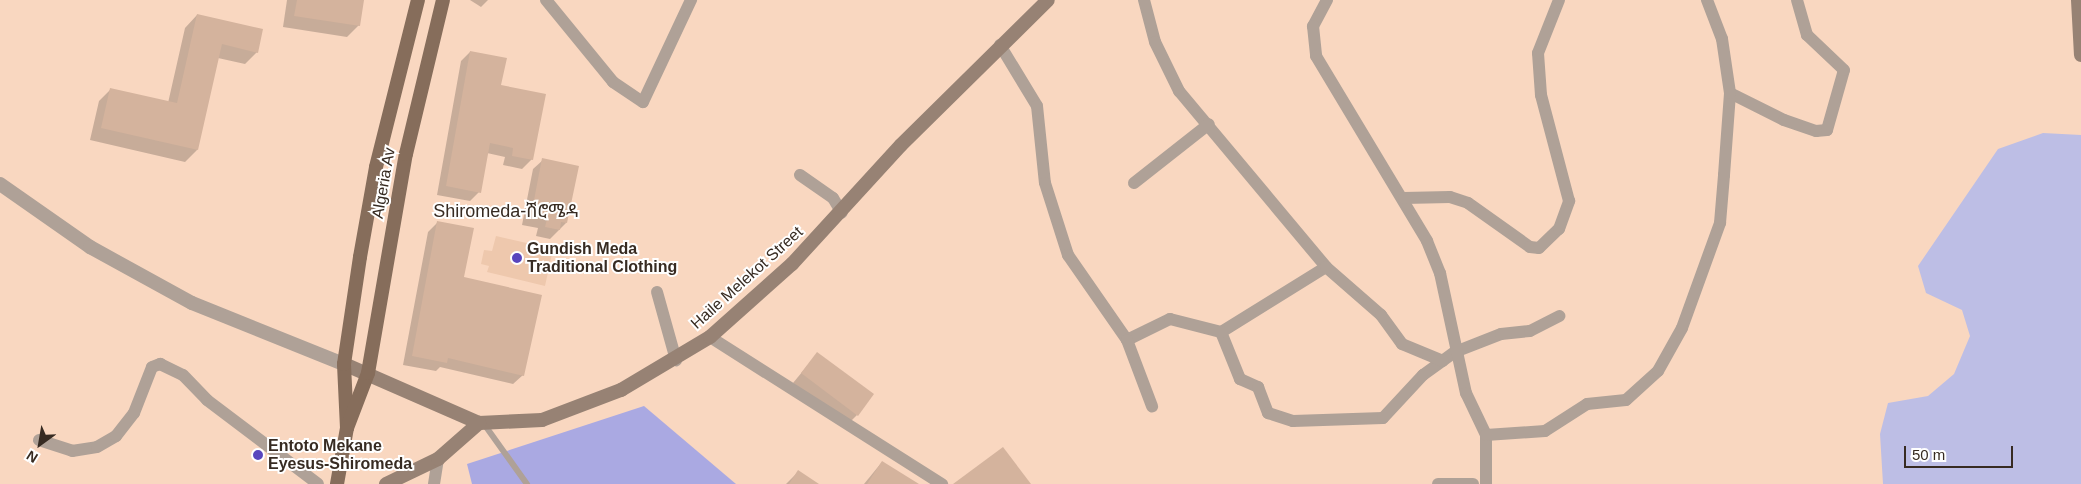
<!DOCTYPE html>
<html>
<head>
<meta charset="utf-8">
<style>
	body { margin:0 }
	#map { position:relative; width:2081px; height:484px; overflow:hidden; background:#f9d7c0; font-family:Arial,"Noto Sans Ethiopic",sans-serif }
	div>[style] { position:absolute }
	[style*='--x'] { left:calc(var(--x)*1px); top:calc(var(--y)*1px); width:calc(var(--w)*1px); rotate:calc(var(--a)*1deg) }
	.built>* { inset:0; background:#eec8ad }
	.green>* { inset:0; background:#bdbee5 }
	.forest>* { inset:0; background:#aaa9e2 }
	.shadow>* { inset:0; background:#0003 }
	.building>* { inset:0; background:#d4b39d }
	.service>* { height:6px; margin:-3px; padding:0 3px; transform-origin:3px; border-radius:3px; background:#afa197 }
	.minor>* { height:12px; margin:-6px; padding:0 6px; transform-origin:6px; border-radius:6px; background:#afa197 }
	.tertiary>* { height:14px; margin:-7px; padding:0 7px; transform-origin:7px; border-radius:7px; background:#afa197 }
	.secondary>* { height:14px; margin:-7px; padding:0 7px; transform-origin:7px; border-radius:7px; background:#978274 }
	.primary>* { height:14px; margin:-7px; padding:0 7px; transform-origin:7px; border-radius:7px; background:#866d5b }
	.dots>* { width:14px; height:14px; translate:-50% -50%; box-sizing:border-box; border:2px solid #fff; border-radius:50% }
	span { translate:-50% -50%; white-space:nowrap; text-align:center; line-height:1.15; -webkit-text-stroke:4px #fff; paint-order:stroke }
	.street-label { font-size:16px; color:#372b22 }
	.poi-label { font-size:16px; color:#372b22; font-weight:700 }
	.left { translate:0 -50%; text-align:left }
	.neighbourhood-label { font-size:18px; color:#372b22 }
	.north { position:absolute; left:15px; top:419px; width:50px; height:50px; -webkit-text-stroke:4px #fff; paint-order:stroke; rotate:212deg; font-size:14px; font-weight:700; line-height:20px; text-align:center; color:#372b22 }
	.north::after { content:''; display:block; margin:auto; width:18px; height:22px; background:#372b22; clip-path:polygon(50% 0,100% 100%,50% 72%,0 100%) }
	.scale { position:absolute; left:1904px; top:446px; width:109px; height:22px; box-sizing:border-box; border:2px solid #372b22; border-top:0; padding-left:6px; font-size:15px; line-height:18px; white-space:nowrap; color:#372b22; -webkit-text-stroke:4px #fff; paint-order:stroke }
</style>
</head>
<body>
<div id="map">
	<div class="built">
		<div style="clip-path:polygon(496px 236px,553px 249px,545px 286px,487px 272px,489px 266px,481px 264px,484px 250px,492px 251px)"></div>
	</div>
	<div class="green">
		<div style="clip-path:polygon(2043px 133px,2081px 135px,2081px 484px,1883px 484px,1880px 434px,1888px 403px,1928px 396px,1954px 374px,1970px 336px,1962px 310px,1926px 293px,1918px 266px,1998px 149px)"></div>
	</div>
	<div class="forest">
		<div style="clip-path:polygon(644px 406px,736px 484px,472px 484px,467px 464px)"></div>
	</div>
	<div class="shadow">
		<div style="clip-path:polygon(287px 0,362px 0,359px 25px,347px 37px,283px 27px)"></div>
		<div style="clip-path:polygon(470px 0,488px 0,481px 7px)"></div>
		<div style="clip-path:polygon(197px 15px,257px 52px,245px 64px,218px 58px,197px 150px,185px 162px,90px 140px,99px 101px,111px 89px,168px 103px,185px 28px)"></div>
		<div style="clip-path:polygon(470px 52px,500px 86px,532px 159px,522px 169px,503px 165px,505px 157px,487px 153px,479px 192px,470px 201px,437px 195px,461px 61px)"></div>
		<div style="clip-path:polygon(543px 160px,566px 223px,550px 239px,536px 236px,538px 228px,522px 225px,533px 169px)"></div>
		<div style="clip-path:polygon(437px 223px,463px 278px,523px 375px,513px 384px,440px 367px,436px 371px,403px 365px,428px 232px)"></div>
		<div style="clip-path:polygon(817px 354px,857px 415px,848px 424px,793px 383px)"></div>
		<div style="clip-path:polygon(882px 462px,916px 484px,864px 484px)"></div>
		<div style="clip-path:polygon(798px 472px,816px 484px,786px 484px)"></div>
	</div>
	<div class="building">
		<div style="clip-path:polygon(297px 0,364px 0,360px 26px,294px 16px)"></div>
		<div style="clip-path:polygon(197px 14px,263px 29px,258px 53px,222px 44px,198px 150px,101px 128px,110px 88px,177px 103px)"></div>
		<div style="clip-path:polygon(470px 51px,507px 58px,501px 85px,546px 94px,533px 160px,512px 156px,513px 148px,490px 143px,481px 193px,446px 186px)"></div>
		<div style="clip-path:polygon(542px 158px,579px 166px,567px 223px,561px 222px,560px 230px,545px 227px,547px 219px,531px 216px)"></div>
		<div style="clip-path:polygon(437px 221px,474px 228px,464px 277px,542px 295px,524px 376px,448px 358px,447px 363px,412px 356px)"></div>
		<div style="clip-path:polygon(817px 352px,874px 394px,858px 416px,801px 373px)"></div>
		<div style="clip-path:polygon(1003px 447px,1031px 484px,953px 484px)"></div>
		<div style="clip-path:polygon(882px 461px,919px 484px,867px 484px)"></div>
		<div style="clip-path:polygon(798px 470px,819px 484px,789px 484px)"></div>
	</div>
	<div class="service">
		<div style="--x:484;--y:424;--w:74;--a:54.4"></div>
	</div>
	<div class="minor">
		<div style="--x:546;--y:0;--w:106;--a:50.7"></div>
		<div style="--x:613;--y:82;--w:36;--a:34"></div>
		<div style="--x:643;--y:102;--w:113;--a:-64.8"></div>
		<div style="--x:1144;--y:0;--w:43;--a:75.3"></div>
		<div style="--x:1155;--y:42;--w:55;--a:63.9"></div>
		<div style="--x:1179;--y:91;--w:229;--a:50.1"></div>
		<div style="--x:1326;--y:267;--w:123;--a:148.2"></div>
		<div style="--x:1221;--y:332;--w:51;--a:68"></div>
		<div style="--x:1240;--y:379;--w:20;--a:24"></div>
		<div style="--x:1258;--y:387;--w:28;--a:69"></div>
		<div style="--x:1268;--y:413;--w:26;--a:18"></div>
		<div style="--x:1293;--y:421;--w:90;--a:-1.9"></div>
		<div style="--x:1383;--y:418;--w:59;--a:-47.1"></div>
		<div style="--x:1423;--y:375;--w:39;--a:-36"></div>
		<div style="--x:1455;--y:352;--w:49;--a:-21.4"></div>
		<div style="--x:1501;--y:334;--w:29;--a:-6"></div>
		<div style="--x:1530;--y:331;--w:33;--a:-27"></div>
		<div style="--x:1327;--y:0;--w:30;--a:118"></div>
		<div style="--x:1313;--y:26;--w:30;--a:84"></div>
		<div style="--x:1316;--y:56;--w:216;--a:59"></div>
		<div style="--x:1427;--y:241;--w:35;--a:68"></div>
		<div style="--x:1440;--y:273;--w:123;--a:77.8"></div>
		<div style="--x:1466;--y:393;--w:47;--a:64.5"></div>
		<div style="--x:1486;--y:435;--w:49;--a:90"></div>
		<div style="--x:1000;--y:45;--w:71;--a:58.8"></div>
		<div style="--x:1037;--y:106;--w:77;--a:84.1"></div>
		<div style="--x:1045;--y:183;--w:76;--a:72.3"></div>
		<div style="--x:1068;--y:255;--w:103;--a:55.2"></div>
		<div style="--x:1127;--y:340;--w:48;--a:-26"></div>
		<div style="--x:1170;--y:319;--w:53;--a:14.3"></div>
		<div style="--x:1730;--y:93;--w:60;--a:26.6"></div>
		<div style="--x:1784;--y:120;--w:34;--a:19"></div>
		<div style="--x:1816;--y:131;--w:11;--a:-5"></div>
		<div style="--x:1827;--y:130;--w:62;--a:-74.2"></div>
		<div style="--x:1844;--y:70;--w:51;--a:-136.6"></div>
		<div style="--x:1807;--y:35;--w:36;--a:-106"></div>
		<div style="--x:800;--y:175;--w:40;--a:34.9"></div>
		<div style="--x:833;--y:198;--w:17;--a:59"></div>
		<div style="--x:1134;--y:183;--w:95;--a:-38.2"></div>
		<div style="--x:1404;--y:198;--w:46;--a:-1.2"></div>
		<div style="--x:1450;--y:197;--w:19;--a:18"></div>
		<div style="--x:1468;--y:203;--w:76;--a:35.4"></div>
		<div style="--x:1530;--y:247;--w:9;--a:6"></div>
		<div style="--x:1539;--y:248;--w:28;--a:-44"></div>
		<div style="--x:1559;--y:229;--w:30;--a:-70"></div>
		<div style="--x:1569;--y:201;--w:110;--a:-104.8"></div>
		<div style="--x:1541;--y:95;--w:42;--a:-94.1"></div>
		<div style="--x:1538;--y:53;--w:57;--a:-68.4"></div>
		<div style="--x:1326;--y:267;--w:73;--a:41.1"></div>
		<div style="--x:1381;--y:315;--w:36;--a:54"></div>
		<div style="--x:1402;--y:344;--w:44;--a:22.5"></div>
		<div style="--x:657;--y:292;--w:71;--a:74.4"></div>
		<div style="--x:710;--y:337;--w:275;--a:32.4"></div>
		<div style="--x:1127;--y:340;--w:71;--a:69.3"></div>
		<div style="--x:1486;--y:435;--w:59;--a:-3.9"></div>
		<div style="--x:1545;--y:431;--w:50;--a:-32.7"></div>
		<div style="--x:1587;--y:404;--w:39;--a:-6"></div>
		<div style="--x:1626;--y:400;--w:43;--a:-42.2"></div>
		<div style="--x:1658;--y:371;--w:49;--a:-60.8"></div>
		<div style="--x:1682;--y:328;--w:112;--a:-70.1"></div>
		<div style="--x:1720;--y:223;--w:48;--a:-85.2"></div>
		<div style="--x:1724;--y:175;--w:82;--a:-85.8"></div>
		<div style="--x:1730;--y:93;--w:55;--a:-98.4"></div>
		<div style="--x:1722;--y:39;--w:42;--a:-111"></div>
		<div style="--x:39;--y:440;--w:35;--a:18"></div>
		<div style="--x:72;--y:451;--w:25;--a:-9"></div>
		<div style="--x:97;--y:447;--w:22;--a:-30"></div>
		<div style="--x:116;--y:436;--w:29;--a:-52"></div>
		<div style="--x:134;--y:413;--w:49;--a:-68.6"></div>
		<div style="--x:152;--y:367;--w:9;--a:-21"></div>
		<div style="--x:160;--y:364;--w:25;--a:26"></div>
		<div style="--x:183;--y:375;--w:35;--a:46"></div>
		<div style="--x:207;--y:400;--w:139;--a:37.1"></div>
		<div style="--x:434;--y:484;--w:25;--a:-81"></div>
		<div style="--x:1438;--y:484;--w:35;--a:0"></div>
	</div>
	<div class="tertiary">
		<div style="--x:0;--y:184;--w:110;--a:35"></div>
		<div style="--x:90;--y:247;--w:116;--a:28.8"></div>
		<div style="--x:192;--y:303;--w:164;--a:21.9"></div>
	</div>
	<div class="secondary">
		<div style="--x:2078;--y:0;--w:55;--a:86.9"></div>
		<div style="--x:344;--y:364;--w:147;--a:23.6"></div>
		<div style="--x:479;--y:423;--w:63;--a:-2.7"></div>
		<div style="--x:542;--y:420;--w:85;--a:-20.8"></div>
		<div style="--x:621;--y:390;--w:104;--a:-30.8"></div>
		<div style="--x:710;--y:337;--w:110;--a:-41.7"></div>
		<div style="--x:792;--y:264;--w:161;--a:-47.5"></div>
		<div style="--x:901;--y:145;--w:206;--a:-44.6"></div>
		<div style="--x:386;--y:484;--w:58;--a:-25.7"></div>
		<div style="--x:438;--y:459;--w:55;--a:-41.3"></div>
	</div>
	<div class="primary">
		<div style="--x:347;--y:428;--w:64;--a:-92.7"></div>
		<div style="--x:344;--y:364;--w:108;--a:-81.5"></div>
		<div style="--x:360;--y:257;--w:91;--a:-79.9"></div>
		<div style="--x:376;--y:167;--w:172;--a:-75.9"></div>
		<div style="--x:337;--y:484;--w:57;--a:-79.9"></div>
		<div style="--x:347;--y:428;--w:59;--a:-69.1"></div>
		<div style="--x:368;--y:373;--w:222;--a:-80.2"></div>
		<div style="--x:406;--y:154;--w:158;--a:-76.5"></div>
	</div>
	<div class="dots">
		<div style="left:517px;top:258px;background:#5945bd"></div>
		<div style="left:258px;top:455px;background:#5945bd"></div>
	</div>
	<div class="street-label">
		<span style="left:384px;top:183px;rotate:-80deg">Algeria Av</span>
		<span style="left:747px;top:278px;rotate:-42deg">Haile Melekot Street</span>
	</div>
	<div class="poi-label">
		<span class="left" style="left:527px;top:258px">Gundish Meda<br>Traditional Clothing</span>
		<span class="left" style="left:268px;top:455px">Entoto Mekane<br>Eyesus-Shiromeda</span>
	</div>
	<div class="neighbourhood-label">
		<span style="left:506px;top:211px">Shiromeda-ሽሮሜዳ</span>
	</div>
	<div class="north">N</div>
	<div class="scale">50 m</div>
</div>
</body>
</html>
